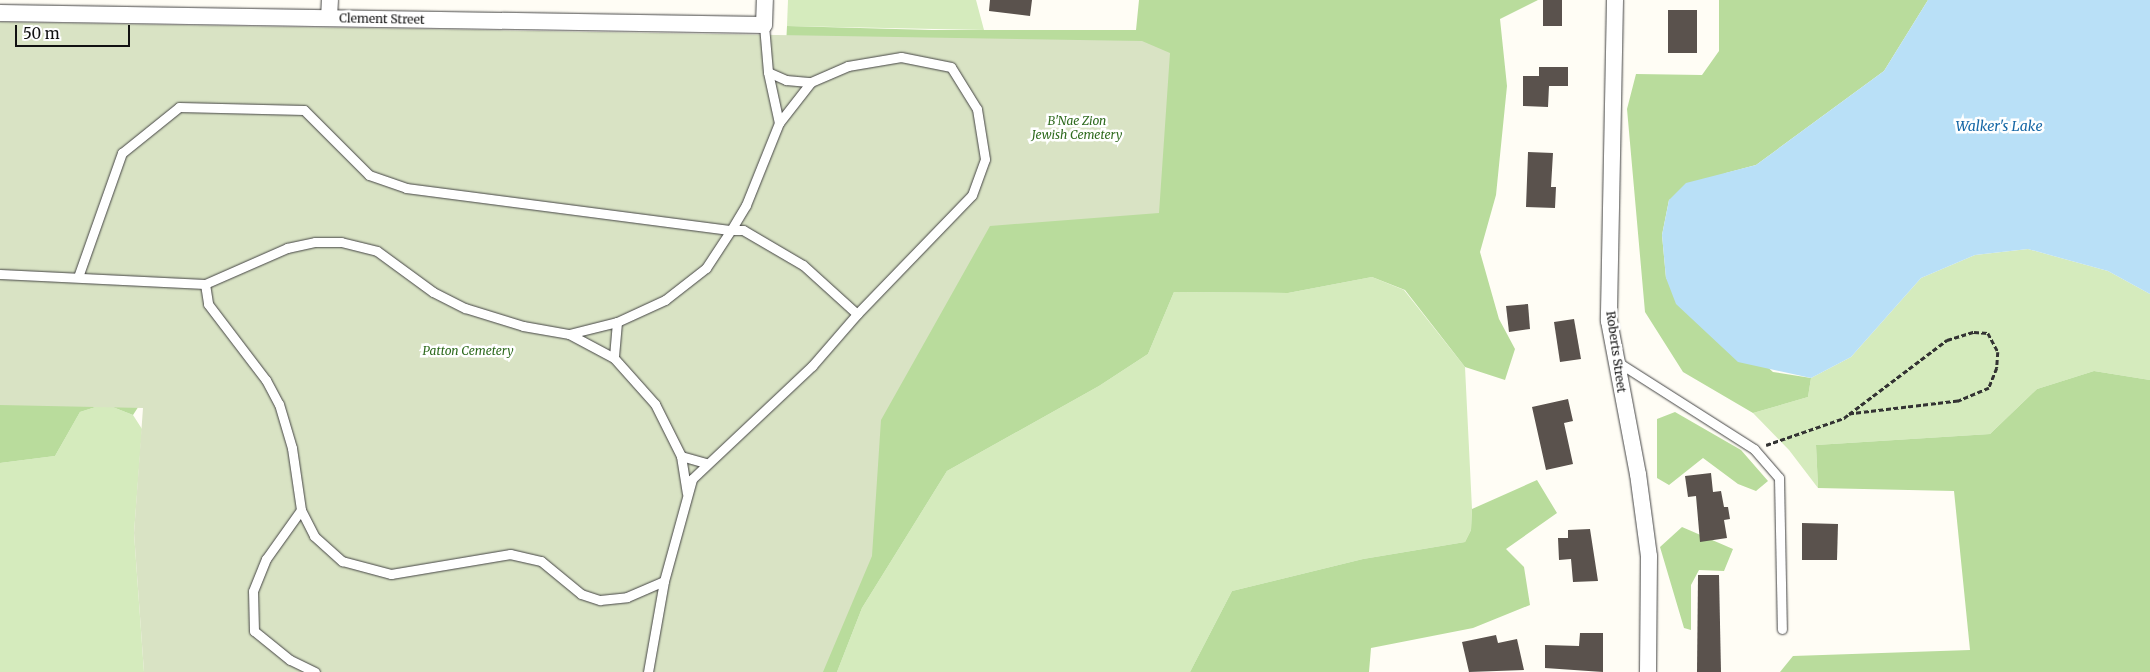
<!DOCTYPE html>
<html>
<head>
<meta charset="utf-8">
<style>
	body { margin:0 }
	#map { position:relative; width:2150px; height:672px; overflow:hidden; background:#fffdf5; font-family:Merriweather,serif }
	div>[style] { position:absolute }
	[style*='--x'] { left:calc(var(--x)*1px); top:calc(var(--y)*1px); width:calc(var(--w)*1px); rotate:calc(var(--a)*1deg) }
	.green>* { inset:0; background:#d5ebbd }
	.forest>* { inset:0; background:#b9dc9c }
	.cemetery>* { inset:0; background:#d9e3c4 }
	.water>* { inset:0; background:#b9e0f7 }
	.building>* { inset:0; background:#5a524d }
	.path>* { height:2.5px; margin-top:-1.25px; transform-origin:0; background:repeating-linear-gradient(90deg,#333 0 5px,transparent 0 7.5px) }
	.roads { filter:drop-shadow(0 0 1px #444) drop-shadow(0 0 1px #444) }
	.lane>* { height:9px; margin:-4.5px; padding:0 4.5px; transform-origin:4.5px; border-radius:4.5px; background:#fff }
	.street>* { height:16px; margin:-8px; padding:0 8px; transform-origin:8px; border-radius:8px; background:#fff }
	span { translate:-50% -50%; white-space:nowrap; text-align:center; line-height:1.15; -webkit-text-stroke:5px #fff; paint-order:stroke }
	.street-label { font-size:12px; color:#111 }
	.park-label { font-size:12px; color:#2f6b1f; font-style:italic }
	.water-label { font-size:14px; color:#1768a6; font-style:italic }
	.scale { position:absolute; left:15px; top:25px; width:115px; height:22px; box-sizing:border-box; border:2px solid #111; border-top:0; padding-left:6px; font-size:15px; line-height:18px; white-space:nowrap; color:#111; -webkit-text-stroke:4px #fff; paint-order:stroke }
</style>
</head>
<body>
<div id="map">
	<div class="green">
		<div style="clip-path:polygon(788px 0,976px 0,984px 30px,787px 26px)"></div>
		<div style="clip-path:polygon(2028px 249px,2108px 271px,2150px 294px,2150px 380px,2094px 371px,2037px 389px,1990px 434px,1816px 445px,1818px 488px,1789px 450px,1753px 413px,1808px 397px,1811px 378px,1851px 357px,1921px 278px,1975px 255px)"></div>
		<div style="clip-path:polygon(1372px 277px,1404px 290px,1465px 367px,1472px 509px,1471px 530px,1465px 542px,1363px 559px,1232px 591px,1190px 672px,837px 672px,862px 608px,947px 471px,1099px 386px,1148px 354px,1174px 292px,1288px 293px)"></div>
		<div style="clip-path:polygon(105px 404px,133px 415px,142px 429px,134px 533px,144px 672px,0 672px,0 463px,55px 456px,80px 412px)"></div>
	</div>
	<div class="forest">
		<div style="clip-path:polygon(1139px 0,1538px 0,1500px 19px,1507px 86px,1496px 195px,1480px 252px,1499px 319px,1515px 349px,1505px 380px,1465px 367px,1405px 290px,1372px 277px,1288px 293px,1174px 292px,1148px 354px,1099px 386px,947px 471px,862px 608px,837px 672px,754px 672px,787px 26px,932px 30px,1136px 30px)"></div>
		<div style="clip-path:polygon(1719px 0,1928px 0,1884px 71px,1756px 165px,1726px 173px,1669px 200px,1662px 235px,1666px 278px,1773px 372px,1811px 378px,1808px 397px,1753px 413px,1683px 372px,1645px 312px,1627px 109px,1636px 74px,1702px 75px,1719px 51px)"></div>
		<div style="clip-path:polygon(0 368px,148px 392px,133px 415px,105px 404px,80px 412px,55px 456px,0 463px)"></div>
		<div style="clip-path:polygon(2094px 371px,2150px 380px,2150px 672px,1780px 672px,1793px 656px,1970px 650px,1954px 491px,1818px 488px,1816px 445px,1990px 434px,2037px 389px)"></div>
		<div style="clip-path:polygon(1675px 412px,1741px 450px,1768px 481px,1756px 491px,1738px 484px,1703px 458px,1669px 485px,1657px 478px,1657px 419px)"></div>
		<div style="clip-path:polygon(1537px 480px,1557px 513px,1506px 549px,1524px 567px,1530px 605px,1473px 628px,1371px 648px,1369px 672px,1190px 672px,1232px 591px,1363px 559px,1465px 542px,1471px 530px,1472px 509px)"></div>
		<div style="clip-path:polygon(1682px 527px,1733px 549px,1724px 571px,1699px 570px,1691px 585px,1691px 630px,1684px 628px,1660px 547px)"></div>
	</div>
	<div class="cemetery">
		<div style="clip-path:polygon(0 22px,1142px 41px,1170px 53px,1159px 213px,990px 226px,881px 420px,872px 556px,823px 672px,144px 672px,134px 533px,143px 408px,0 405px)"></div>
	</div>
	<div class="water">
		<div style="clip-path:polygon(1928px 0,2150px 0,2150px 294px,2108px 271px,2028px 249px,1975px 255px,1921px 278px,1851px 357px,1811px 378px,1738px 362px,1676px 304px,1666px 278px,1662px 235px,1669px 200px,1686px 183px,1756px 165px,1884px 71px)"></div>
	</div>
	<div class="building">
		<div style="clip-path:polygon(990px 0,1032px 0,1030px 16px,989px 11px)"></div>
		<div style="clip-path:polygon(1543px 0,1562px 0,1562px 26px,1543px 26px)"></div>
		<div style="clip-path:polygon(1668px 10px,1697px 10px,1697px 53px,1668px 53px)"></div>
		<div style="clip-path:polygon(1539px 67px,1568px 67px,1568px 86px,1549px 86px,1548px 107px,1523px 106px,1523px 76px,1539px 76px)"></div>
		<div style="clip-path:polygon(1528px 152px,1553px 153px,1551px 187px,1556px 187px,1555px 208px,1526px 207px)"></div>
		<div style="clip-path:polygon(1528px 304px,1530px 329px,1509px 332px,1506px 306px)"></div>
		<div style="clip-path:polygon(1574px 319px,1581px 359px,1560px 362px,1554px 322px)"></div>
		<div style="clip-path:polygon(1568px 399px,1573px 421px,1564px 423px,1573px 464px,1546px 470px,1532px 407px)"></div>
		<div style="clip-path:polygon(1711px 473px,1713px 492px,1721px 491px,1724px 507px,1728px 507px,1730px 519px,1724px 520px,1727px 538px,1700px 542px,1696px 496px,1688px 497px,1685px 476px)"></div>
		<div style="clip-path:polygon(1802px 523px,1838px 524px,1837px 560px,1802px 560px)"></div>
		<div style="clip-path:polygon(1590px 529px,1598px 581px,1573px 582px,1571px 559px,1559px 560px,1558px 538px,1568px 538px,1568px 530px)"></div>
		<div style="clip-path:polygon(1698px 575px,1719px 575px,1721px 672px,1697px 672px)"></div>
		<div style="clip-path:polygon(1580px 633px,1603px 633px,1603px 672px,1545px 668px,1545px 645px,1579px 646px)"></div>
		<div style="clip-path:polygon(1496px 635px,1498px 643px,1517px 639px,1524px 670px,1469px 672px,1462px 642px)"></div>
	</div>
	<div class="path">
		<div style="--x:1766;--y:445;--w:83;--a:-19.1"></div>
		<div style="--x:1844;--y:418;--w:6;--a:-39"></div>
		<div style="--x:1849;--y:414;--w:123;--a:-37.1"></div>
		<div style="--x:1947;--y:340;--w:28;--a:-17"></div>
		<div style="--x:1974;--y:332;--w:14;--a:4"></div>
		<div style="--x:1988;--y:333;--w:21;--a:62"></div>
		<div style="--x:1998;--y:352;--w:16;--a:94"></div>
		<div style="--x:1997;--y:368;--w:22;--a:112"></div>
		<div style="--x:1989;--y:388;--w:34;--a:157"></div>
		<div style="--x:1958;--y:401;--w:110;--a:173.2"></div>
	</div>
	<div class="roads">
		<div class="lane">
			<div style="--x:768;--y:72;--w:20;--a:24"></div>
			<div style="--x:786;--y:80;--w:25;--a:5"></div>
			<div style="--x:0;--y:274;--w:205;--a:2.8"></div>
			<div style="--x:205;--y:284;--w:20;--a:81"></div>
			<div style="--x:208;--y:304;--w:96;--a:52.7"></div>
			<div style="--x:266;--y:380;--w:27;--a:62"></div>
			<div style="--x:279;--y:404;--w:46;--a:73.5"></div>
			<div style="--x:292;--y:448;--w:63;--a:81.7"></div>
			<div style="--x:78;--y:277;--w:132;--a:-70.5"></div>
			<div style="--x:122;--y:153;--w:73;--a:-38.9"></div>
			<div style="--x:179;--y:107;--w:125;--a:1.4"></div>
			<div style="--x:304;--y:110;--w:92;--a:45"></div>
			<div style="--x:369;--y:175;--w:39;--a:19"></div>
			<div style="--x:406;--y:188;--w:328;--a:7.4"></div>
			<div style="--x:731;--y:230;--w:29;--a:-59"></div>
			<div style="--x:746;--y:205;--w:88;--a:-68.1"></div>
			<div style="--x:205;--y:284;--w:90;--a:-23.7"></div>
			<div style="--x:287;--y:248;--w:29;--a:-12"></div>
			<div style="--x:315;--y:242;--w:26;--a:0"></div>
			<div style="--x:341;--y:242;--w:37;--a:14"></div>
			<div style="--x:377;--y:251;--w:69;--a:36.2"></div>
			<div style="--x:433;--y:292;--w:36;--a:27"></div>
			<div style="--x:465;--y:308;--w:61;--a:17.2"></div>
			<div style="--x:523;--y:326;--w:47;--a:9.9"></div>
			<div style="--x:569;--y:334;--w:49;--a:-14"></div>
			<div style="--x:617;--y:322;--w:53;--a:-24.6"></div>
			<div style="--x:665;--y:300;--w:52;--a:-38"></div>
			<div style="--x:706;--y:268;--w:45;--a:-56.7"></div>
			<div style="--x:731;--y:230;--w:12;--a:0"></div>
			<div style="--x:743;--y:230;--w:69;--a:30.3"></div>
			<div style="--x:803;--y:265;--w:73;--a:42.2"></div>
			<div style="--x:617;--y:322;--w:36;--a:95"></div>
			<div style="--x:614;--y:358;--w:62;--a:48.3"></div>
			<div style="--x:655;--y:404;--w:58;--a:63.4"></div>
			<div style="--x:681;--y:456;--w:26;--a:16"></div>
			<div style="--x:569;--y:334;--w:51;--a:28.1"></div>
			<div style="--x:1616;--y:361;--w:164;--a:32.5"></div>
			<div style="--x:1754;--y:449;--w:38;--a:49"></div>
			<div style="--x:1779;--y:478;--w:151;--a:88.9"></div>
			<div style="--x:681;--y:456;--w:37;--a:81"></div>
			<div style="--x:315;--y:672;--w:28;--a:-154"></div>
			<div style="--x:290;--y:660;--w:46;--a:-141.1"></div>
			<div style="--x:254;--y:631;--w:40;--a:-91.4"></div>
			<div style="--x:253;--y:591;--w:35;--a:-68"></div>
			<div style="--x:266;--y:559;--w:60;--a:-54.5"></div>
			<div style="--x:301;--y:510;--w:29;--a:63"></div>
			<div style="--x:314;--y:536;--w:38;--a:42"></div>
			<div style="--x:342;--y:561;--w:51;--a:14.9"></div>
			<div style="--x:391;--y:574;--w:121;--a:-9.5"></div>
			<div style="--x:510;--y:554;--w:32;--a:13"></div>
			<div style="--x:541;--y:561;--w:52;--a:39.5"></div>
			<div style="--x:581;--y:594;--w:20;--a:18"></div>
			<div style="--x:600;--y:600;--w:27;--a:-6"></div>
			<div style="--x:627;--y:597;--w:40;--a:-23.4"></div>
			<div style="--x:648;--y:672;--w:92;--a:-80"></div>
			<div style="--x:664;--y:581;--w:106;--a:-74.6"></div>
			<div style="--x:692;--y:479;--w:165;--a:-43.3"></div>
			<div style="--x:812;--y:366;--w:69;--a:-49.1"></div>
			<div style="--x:857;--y:314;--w:165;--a:-46"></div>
			<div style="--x:972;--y:195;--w:38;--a:-70"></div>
			<div style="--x:985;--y:159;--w:51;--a:-99.1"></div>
			<div style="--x:977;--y:109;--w:49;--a:-121.8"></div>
			<div style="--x:951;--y:67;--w:51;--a:-168.7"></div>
			<div style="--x:901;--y:57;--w:54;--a:170.4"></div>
			<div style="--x:848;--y:66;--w:40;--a:156.6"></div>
			<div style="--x:811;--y:82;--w:52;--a:128"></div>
			<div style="--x:779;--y:123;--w:52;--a:-102.2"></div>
			<div style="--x:768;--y:72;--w:47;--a:-94.9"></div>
		</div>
		<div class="street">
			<div style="--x:1615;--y:0;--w:321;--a:91.1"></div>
			<div style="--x:1609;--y:321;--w:156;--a:79.3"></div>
			<div style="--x:1638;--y:474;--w:83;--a:82.4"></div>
			<div style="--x:1649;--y:556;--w:116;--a:90.5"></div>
			<div style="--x:0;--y:13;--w:764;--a:0.9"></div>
			<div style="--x:764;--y:25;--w:25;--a:-88"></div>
			<div style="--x:329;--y:18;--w:18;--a:-87"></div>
		</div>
	</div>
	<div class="street-label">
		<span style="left:382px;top:19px;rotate:1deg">Clement Street</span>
		<span style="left:1616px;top:352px;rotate:82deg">Roberts Street</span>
	</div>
	<div class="park-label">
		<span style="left:1077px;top:128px">B'Nae Zion<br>Jewish Cemetery</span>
		<span style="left:468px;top:351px">Patton Cemetery</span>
	</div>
	<div class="water-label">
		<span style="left:1999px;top:126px">Walker's Lake</span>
	</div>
	<div class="scale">50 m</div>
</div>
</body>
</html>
